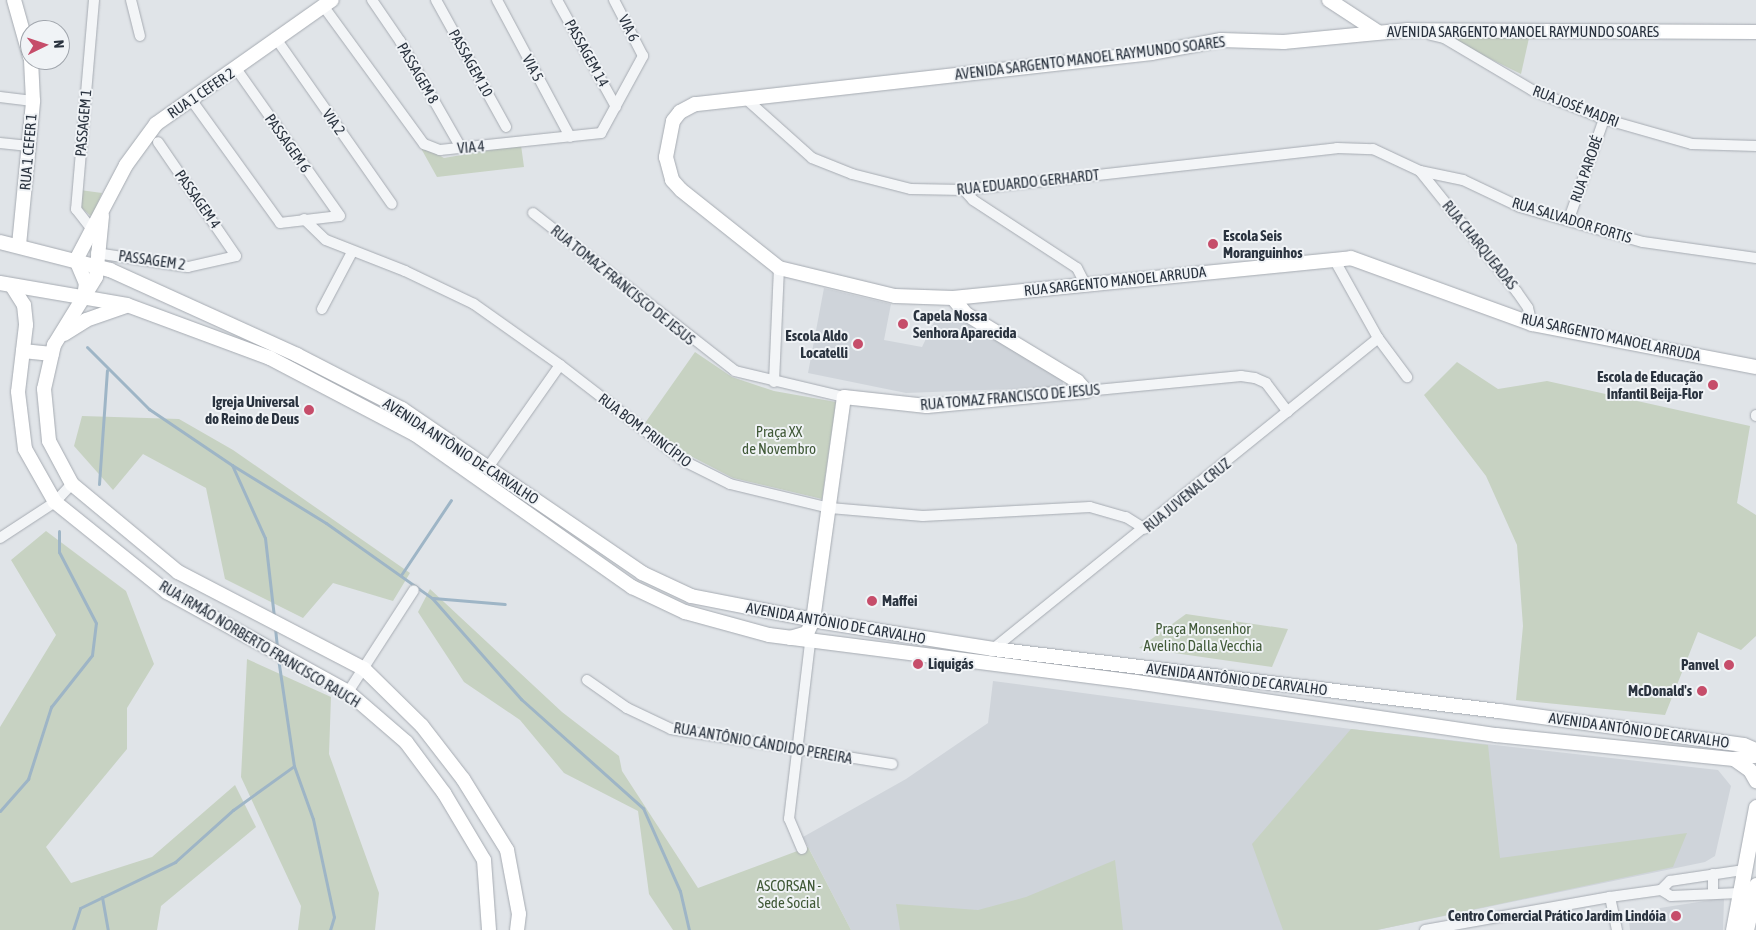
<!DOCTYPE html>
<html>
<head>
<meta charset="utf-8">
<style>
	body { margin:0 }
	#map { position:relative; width:1756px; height:930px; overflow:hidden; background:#e0e4e8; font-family:"Asap Condensed",sans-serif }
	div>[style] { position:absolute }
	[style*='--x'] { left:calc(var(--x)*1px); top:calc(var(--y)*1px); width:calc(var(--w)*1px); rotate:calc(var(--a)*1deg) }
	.built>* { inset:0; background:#cfd4da }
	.green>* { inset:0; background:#c7d2c2 }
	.stream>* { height:3px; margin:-1.5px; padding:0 1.5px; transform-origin:1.5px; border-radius:1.5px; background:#9eb5c6 }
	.roads { filter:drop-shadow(0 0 1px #a6abb2) drop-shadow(0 0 1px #a6abb2) }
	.street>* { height:10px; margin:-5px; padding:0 5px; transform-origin:5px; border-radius:5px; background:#f3f5f7 }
	.secondary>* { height:14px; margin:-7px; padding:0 7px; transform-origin:7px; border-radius:7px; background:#fff }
	.primary>* { height:15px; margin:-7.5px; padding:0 7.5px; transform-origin:7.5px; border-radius:7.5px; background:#fff }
	.dots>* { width:14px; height:14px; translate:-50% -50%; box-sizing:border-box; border:2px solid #f0f3f6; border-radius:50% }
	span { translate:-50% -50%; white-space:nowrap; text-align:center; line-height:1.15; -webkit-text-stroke:4px #f0f3f6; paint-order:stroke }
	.street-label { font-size:15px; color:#2a333f }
	.poi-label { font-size:15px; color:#2a333f; font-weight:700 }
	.left { translate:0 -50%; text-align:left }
	.right { translate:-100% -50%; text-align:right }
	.park-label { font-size:15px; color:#415a38 }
	.north { position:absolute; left:20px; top:20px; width:50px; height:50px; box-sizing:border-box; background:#f0f3f6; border:1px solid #a1a6ad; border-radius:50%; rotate:86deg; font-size:14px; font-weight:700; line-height:20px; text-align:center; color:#2a333f }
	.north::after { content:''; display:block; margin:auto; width:18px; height:22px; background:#c64d6a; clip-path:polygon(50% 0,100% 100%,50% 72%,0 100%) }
</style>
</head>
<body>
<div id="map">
	<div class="built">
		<div style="clip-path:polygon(824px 288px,891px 304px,884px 340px,922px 347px,939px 312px,963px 321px,1063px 380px,1063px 387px,906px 393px,808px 373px)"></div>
		<div style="clip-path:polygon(993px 681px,1351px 729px,1718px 770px,1731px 786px,1715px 856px,1705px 862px,1377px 930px,851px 930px,803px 837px,906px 779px,988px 723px)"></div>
		<div style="clip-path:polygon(1724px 898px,1723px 930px,1630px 930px,1628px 913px)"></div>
	</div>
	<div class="green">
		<div style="clip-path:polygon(1446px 37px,1529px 38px,1521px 74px)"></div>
		<div style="clip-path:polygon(418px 143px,444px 158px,521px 145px,524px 167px,437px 177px)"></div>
		<div style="clip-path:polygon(80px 190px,102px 193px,92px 217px,78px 205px)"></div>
		<div style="clip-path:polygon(695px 352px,732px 377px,774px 391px,836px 402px,822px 499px,733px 478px,679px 450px,645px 423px)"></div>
		<div style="clip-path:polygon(1457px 362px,1498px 389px,1547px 381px,1750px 426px,1737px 503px,1756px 515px,1756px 636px,1741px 650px,1698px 632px,1665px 715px,1516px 700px,1523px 626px,1517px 545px,1486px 476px,1424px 395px)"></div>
		<div style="clip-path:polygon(82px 416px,179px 419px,233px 450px,410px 573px,393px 601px,333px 583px,303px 618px,225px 579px,206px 488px,143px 454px,113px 490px,74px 446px)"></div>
		<div style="clip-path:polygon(46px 531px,126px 591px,154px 664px,127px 708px,127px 749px,46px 847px,71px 883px,152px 857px,235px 785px,256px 827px,161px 906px,157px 930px,0 930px,0 727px,56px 635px,11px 560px)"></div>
		<div style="clip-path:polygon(430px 589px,562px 712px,619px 756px,622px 771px,698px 888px,808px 847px,851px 930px,673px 930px,649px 894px,638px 811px,564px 773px,520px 720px,464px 682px,418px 612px)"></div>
		<div style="clip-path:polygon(1186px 614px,1288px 629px,1272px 667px,1139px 648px)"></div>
		<div style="clip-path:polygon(247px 659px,331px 697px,329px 754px,379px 893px,375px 930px,298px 930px,301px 906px,241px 777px)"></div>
		<div style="clip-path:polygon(1351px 729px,1488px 745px,1500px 858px,1687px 833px,1673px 867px,1377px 930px,1283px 930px,1252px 844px)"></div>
		<div style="clip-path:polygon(1115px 860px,1123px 930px,900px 930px,896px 904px,978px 910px,1026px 897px)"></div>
	</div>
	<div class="stream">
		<div style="--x:87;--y:347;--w:88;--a:45"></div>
		<div style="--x:149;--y:409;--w:100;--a:34"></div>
		<div style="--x:232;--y:465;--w:80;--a:65.7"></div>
		<div style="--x:265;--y:538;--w:80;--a:83.5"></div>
		<div style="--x:232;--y:465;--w:110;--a:31.7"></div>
		<div style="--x:326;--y:523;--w:130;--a:35.3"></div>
		<div style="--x:432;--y:598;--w:135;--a:48.6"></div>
		<div style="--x:521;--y:699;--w:164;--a:41.8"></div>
		<div style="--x:643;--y:808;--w:91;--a:66"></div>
		<div style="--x:680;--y:891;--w:40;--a:77"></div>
		<div style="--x:99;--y:484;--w:114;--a:-86"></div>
		<div style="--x:401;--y:575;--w:90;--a:-56.3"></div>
		<div style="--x:433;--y:598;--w:72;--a:4.8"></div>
		<div style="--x:275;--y:628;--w:19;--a:84"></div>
		<div style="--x:278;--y:658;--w:109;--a:81.6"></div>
		<div style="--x:294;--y:766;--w:56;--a:70.3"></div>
		<div style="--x:313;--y:819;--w:100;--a:77.9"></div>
		<div style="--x:334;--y:917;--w:14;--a:107"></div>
		<div style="--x:0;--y:811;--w:43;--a:-48.8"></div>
		<div style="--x:28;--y:779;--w:76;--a:-72.3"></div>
		<div style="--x:51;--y:707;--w:66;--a:-51.7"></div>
		<div style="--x:92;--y:655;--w:32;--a:-83"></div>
		<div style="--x:96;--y:623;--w:80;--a:-117.5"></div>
		<div style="--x:59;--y:552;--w:21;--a:-90"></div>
		<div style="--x:102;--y:897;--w:34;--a:80"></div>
		<div style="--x:73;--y:930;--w:23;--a:-72"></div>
		<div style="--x:80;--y:908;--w:106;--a:-25.8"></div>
		<div style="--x:175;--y:862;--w:78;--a:-41.9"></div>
		<div style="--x:233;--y:810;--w:75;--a:-35.8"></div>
	</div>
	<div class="roads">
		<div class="street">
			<div style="--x:94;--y:0;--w:210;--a:94.9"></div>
			<div style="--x:76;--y:209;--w:31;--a:52"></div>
			<div style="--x:131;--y:0;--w:37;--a:76"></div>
			<div style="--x:372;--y:0;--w:50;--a:55.7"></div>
			<div style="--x:400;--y:41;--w:123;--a:60.3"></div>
			<div style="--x:436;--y:0;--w:145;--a:61.1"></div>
			<div style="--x:497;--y:0;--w:155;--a:61.9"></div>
			<div style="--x:557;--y:0;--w:122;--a:61.1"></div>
			<div style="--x:324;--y:7;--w:170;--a:53.9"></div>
			<div style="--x:424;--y:144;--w:17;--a:21"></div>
			<div style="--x:440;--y:150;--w:162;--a:-6"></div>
			<div style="--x:601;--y:133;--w:88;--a:-61.4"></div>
			<div style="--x:643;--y:56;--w:63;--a:-117.4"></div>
			<div style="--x:1431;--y:35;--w:13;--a:13"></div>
			<div style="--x:1444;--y:38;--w:102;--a:30.6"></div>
			<div style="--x:1532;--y:90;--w:78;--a:21.9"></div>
			<div style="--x:1604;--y:119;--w:91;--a:15.9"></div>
			<div style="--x:1692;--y:144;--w:64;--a:1.8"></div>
			<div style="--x:277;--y:40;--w:200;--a:55"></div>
			<div style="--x:0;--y:97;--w:33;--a:7"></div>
			<div style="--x:190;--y:98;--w:154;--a:54.2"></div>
			<div style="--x:280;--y:223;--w:60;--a:-6.7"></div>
			<div style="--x:340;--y:216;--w:179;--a:-125.2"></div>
			<div style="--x:745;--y:98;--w:90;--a:41.8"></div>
			<div style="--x:812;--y:158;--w:43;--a:21.8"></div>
			<div style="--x:852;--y:174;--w:61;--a:14.3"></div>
			<div style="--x:911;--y:189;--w:53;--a:1.1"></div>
			<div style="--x:964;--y:190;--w:375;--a:-6.4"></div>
			<div style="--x:1337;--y:148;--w:36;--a:2"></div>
			<div style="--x:1373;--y:149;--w:52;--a:25.1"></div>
			<div style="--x:1420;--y:171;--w:44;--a:11.8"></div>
			<div style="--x:1463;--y:180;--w:63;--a:25.3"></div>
			<div style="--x:1520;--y:207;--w:128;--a:15.9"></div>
			<div style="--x:1643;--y:242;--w:114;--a:8.1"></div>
			<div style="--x:0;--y:143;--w:29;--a:6"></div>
			<div style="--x:1420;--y:171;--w:155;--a:51.3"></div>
			<div style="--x:1517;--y:292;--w:19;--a:55"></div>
			<div style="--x:1528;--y:308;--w:16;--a:76"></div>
			<div style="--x:964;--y:190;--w:13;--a:48"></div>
			<div style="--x:973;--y:200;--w:124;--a:33.2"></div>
			<div style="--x:1077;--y:268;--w:18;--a:63"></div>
			<div style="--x:533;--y:213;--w:256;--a:38"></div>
			<div style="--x:735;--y:371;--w:112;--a:13.4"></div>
			<div style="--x:304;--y:219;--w:30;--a:44"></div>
			<div style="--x:326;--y:240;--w:85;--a:21.4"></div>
			<div style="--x:405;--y:271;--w:76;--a:25.6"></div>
			<div style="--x:474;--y:304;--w:105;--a:35.3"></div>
			<div style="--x:560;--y:365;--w:157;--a:37.7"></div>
			<div style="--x:684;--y:461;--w:51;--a:26.6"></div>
			<div style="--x:730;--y:484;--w:103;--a:13.5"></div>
			<div style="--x:830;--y:508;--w:93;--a:4.9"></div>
			<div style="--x:923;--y:516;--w:167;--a:-3.1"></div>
			<div style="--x:1090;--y:507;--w:37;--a:16"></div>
			<div style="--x:1126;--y:517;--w:22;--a:32"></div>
			<div style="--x:1569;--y:219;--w:106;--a:-70.7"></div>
			<div style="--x:96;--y:253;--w:93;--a:8.7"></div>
			<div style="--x:188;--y:267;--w:49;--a:-12.9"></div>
			<div style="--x:236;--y:256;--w:138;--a:-124.4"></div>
			<div style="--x:1334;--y:259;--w:90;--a:60.9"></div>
			<div style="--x:1378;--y:338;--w:49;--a:53.4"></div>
			<div style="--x:322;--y:309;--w:64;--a:-62.2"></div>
			<div style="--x:774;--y:382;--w:114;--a:-87.5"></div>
			<div style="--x:1086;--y:391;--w:156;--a:-5.5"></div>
			<div style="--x:1241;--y:376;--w:14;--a:8"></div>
			<div style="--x:1255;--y:378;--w:12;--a:24"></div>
			<div style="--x:1266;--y:383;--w:36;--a:53"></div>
			<div style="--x:1756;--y:416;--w:1;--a:-90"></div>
			<div style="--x:489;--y:466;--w:123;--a:-54.9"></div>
			<div style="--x:0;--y:538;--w:66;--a:-33.2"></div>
			<div style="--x:55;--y:502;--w:25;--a:-47"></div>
			<div style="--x:993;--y:649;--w:495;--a:-38.9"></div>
			<div style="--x:587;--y:680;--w:49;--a:35"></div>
			<div style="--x:627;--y:708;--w:49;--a:25.5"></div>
			<div style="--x:671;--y:729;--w:224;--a:9"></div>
			<div style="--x:348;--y:692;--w:121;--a:-57.1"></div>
			<div style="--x:802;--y:849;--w:33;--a:-113"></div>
			<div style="--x:789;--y:819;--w:177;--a:-83.2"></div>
			<div style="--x:1713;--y:874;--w:20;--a:90"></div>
			<div style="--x:1739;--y:893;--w:68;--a:177.5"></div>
			<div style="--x:1671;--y:896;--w:12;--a:-149"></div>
			<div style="--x:1661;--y:890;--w:13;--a:-45"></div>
			<div style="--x:1670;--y:881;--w:75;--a:-8.5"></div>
			<div style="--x:1425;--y:930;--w:188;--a:-10.1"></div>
			<div style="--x:1617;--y:930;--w:34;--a:-102"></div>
			<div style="--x:1610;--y:897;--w:51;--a:-7.8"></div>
		</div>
		<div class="secondary">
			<div style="--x:14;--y:0;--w:59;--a:74.3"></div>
			<div style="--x:1329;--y:0;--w:59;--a:33.1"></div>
			<div style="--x:1756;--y:32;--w:348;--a:-179.7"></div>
			<div style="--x:1408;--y:30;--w:125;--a:174.5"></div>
			<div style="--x:1284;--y:42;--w:63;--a:-178.2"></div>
			<div style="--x:1221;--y:40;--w:70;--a:169.3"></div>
			<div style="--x:1152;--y:53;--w:460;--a:173.6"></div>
			<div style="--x:695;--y:104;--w:17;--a:152"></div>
			<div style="--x:680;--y:112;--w:11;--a:128"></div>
			<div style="--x:673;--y:121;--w:37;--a:101"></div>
			<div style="--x:666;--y:157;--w:24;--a:75"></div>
			<div style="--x:672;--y:180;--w:13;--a:48"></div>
			<div style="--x:681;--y:190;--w:125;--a:38.5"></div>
			<div style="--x:779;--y:268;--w:119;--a:13.6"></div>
			<div style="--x:895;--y:296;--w:58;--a:2"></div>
			<div style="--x:953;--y:298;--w:400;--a:-5.7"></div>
			<div style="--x:1351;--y:258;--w:193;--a:20"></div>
			<div style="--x:1532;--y:324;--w:228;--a:10.9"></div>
			<div style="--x:102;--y:216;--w:61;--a:95.6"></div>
			<div style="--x:96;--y:277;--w:80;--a:121.7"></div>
			<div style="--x:54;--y:345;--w:45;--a:102.8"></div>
			<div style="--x:44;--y:389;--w:52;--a:84.5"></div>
			<div style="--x:49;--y:441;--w:49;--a:61.9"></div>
			<div style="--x:72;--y:484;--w:138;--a:39.7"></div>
			<div style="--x:178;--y:572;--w:210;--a:27.5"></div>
			<div style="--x:364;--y:669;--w:81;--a:44.5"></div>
			<div style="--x:422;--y:726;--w:67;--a:52.3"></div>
			<div style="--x:463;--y:779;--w:84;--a:58.2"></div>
			<div style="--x:507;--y:850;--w:65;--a:79.4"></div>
			<div style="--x:519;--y:914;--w:16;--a:97"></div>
			<div style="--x:0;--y:242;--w:114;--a:14.3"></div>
			<div style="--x:110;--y:270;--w:205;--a:24.4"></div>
			<div style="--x:297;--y:355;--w:118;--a:27.2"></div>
			<div style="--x:402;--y:409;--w:291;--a:34.3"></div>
			<div style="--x:642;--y:573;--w:54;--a:25.1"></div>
			<div style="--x:691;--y:596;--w:135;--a:11.1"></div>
			<div style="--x:823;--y:622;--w:172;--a:9"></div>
			<div style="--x:993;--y:649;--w:510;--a:6.99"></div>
			<div style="--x:1499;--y:711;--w:247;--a:7.9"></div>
			<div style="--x:1744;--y:745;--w:13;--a:23"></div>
			<div style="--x:19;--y:245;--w:145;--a:-84.4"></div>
			<div style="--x:33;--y:101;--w:41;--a:-92.8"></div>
			<div style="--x:76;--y:260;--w:107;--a:-62.2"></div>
			<div style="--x:126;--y:165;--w:51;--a:-53.8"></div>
			<div style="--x:156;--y:124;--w:215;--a:-35.2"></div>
			<div style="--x:76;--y:260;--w:25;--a:67"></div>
			<div style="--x:86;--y:283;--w:14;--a:98"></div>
			<div style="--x:0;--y:283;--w:129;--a:9.8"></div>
			<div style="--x:127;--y:305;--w:153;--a:20.3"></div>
			<div style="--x:270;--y:358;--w:164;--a:27.7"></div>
			<div style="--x:415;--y:434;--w:266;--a:35.2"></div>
			<div style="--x:632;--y:587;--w:59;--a:25.3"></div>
			<div style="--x:685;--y:612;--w:87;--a:15.3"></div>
			<div style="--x:769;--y:635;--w:370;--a:7.3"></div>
			<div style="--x:1136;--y:682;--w:364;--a:8.4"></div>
			<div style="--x:1496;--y:735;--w:239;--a:5.8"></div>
			<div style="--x:1734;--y:759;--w:22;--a:-8"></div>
			<div style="--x:12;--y:286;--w:22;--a:58"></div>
			<div style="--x:24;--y:305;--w:20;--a:84"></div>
			<div style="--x:26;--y:325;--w:67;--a:96.8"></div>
			<div style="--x:18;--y:392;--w:57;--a:83"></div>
			<div style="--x:25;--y:449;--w:61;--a:60.5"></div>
			<div style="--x:55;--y:502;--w:144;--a:38.8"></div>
			<div style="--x:167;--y:592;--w:207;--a:28.9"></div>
			<div style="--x:348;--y:692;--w:77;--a:40.8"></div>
			<div style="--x:406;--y:742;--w:64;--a:53.3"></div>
			<div style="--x:444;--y:793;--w:78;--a:59.2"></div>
			<div style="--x:484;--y:860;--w:70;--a:85.9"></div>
			<div style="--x:953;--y:298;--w:21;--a:51"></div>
			<div style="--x:966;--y:314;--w:130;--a:31.1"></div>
			<div style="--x:1077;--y:381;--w:13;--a:48"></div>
			<div style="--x:64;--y:334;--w:26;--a:-32"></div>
			<div style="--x:86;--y:320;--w:42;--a:-19.3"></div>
			<div style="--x:23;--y:351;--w:29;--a:6"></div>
			<div style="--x:790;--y:638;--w:18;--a:-16"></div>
			<div style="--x:807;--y:633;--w:14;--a:-65"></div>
			<div style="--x:813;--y:620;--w:225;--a:-82.1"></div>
			<div style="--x:844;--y:397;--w:83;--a:6.2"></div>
			<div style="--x:927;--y:406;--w:160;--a:-5.4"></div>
			<div style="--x:1734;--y:759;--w:19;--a:35"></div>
			<div style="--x:1750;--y:770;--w:13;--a:61"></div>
		</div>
		<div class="primary">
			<div style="--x:1733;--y:930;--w:125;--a:-79.4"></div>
			<div style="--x:1746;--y:930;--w:46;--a:-77.5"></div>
		</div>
	</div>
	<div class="dots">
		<div style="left:1213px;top:244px;background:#c64d6a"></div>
		<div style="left:903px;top:324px;background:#c64d6a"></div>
		<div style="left:858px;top:344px;background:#c64d6a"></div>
		<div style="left:1713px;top:385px;background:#c64d6a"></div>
		<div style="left:309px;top:410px;background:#c64d6a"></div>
		<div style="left:872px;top:601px;background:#c64d6a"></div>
		<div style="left:918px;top:664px;background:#c64d6a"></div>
		<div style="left:1729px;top:665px;background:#c64d6a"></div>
		<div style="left:1702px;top:691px;background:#c64d6a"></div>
		<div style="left:1676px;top:916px;background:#c64d6a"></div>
	</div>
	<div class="street-label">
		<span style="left:629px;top:28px;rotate:63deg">VIA 6</span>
		<span style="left:1523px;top:32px">AVENIDA SARGENTO MANOEL RAYMUNDO SOARES</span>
		<span style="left:587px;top:53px;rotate:61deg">PASSAGEM 14</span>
		<span style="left:1090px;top:58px;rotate:-7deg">AVENIDA SARGENTO MANOEL RAYMUNDO SOARES</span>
		<span style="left:471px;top:63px;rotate:61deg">PASSAGEM 10</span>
		<span style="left:533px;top:68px;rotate:62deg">VIA 5</span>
		<span style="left:418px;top:73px;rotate:60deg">PASSAGEM 8</span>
		<span style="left:201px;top:93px;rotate:-34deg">RUA 1 CEFER 2</span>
		<span style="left:1576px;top:106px;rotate:21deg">RUA JOSÉ MADRI</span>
		<span style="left:334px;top:122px;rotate:55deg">VIA 2</span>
		<span style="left:83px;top:123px;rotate:-85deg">PASSAGEM 1</span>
		<span style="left:288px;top:143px;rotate:55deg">PASSAGEM 6</span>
		<span style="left:471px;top:147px;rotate:-5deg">VIA 4</span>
		<span style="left:28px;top:152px;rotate:-85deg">RUA 1 CEFER 1</span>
		<span style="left:1586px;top:169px;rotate:-71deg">RUA PAROBÉ</span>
		<span style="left:1028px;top:182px;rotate:-6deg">RUA EDUARDO GERHARDT</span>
		<span style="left:198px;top:199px;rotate:55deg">PASSAGEM 4</span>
		<span style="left:1572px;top:220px;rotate:17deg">RUA SALVADOR FORTIS</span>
		<span style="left:1480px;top:245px;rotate:51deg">RUA CHARQUEADAS</span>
		<span style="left:152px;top:260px;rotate:8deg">PASSAGEM 2</span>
		<span style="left:1115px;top:281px;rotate:-6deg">RUA SARGENTO MANOEL ARRUDA</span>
		<span style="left:623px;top:285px;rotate:39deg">RUA TOMAZ FRANCISCO DE JESUS</span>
		<span style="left:1611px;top:337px;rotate:12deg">RUA SARGENTO MANOEL ARRUDA</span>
		<span style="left:1010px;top:397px;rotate:-5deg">RUA TOMAZ FRANCISCO DE JESUS</span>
		<span style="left:645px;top:430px;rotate:37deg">RUA BOM PRINCÍPIO</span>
		<span style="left:461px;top:451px;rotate:33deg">AVENIDA ANTÔNIO DE CARVALHO</span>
		<span style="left:1187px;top:495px;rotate:-39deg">RUA JUVENAL CRUZ</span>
		<span style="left:836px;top:623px;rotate:10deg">AVENIDA ANTÔNIO DE CARVALHO</span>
		<span style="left:260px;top:644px;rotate:31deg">RUA IRMÃO NORBERTO FRANCISCO RAUCH</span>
		<span style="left:1237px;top:679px;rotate:7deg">AVENIDA ANTÔNIO DE CARVALHO</span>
		<span style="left:1639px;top:730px;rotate:8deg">AVENIDA ANTÔNIO DE CARVALHO</span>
		<span style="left:763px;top:743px;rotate:10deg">RUA ANTÔNIO CÂNDIDO PEREIRA</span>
	</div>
	<div class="poi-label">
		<span class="left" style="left:1223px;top:244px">Escola Seis<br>Moranguinhos</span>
		<span class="left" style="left:913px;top:324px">Capela Nossa<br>Senhora Aparecida</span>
		<span class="right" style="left:848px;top:344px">Escola Aldo<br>Locatelli</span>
		<span class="right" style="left:1703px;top:385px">Escola de Educação<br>Infantil Beija-Flor</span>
		<span class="right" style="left:299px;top:410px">Igreja Universal<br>do Reino de Deus</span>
		<span class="left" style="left:882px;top:601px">Maffei</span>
		<span class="left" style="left:928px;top:664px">Liquigás</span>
		<span class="right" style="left:1719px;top:665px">Panvel</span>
		<span class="right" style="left:1692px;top:691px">McDonald's</span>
		<span class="right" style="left:1666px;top:916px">Centro Comercial Prático Jardim Lindóia</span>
	</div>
	<div class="park-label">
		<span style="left:779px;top:440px">Praça XX<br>de Novembro</span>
		<span style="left:1203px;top:637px">Praça Monsenhor<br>Avelino Dalla Vecchia</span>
		<span style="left:789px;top:894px">ASCORSAN -<br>Sede Social</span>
	</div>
	<div class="north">N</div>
</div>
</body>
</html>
